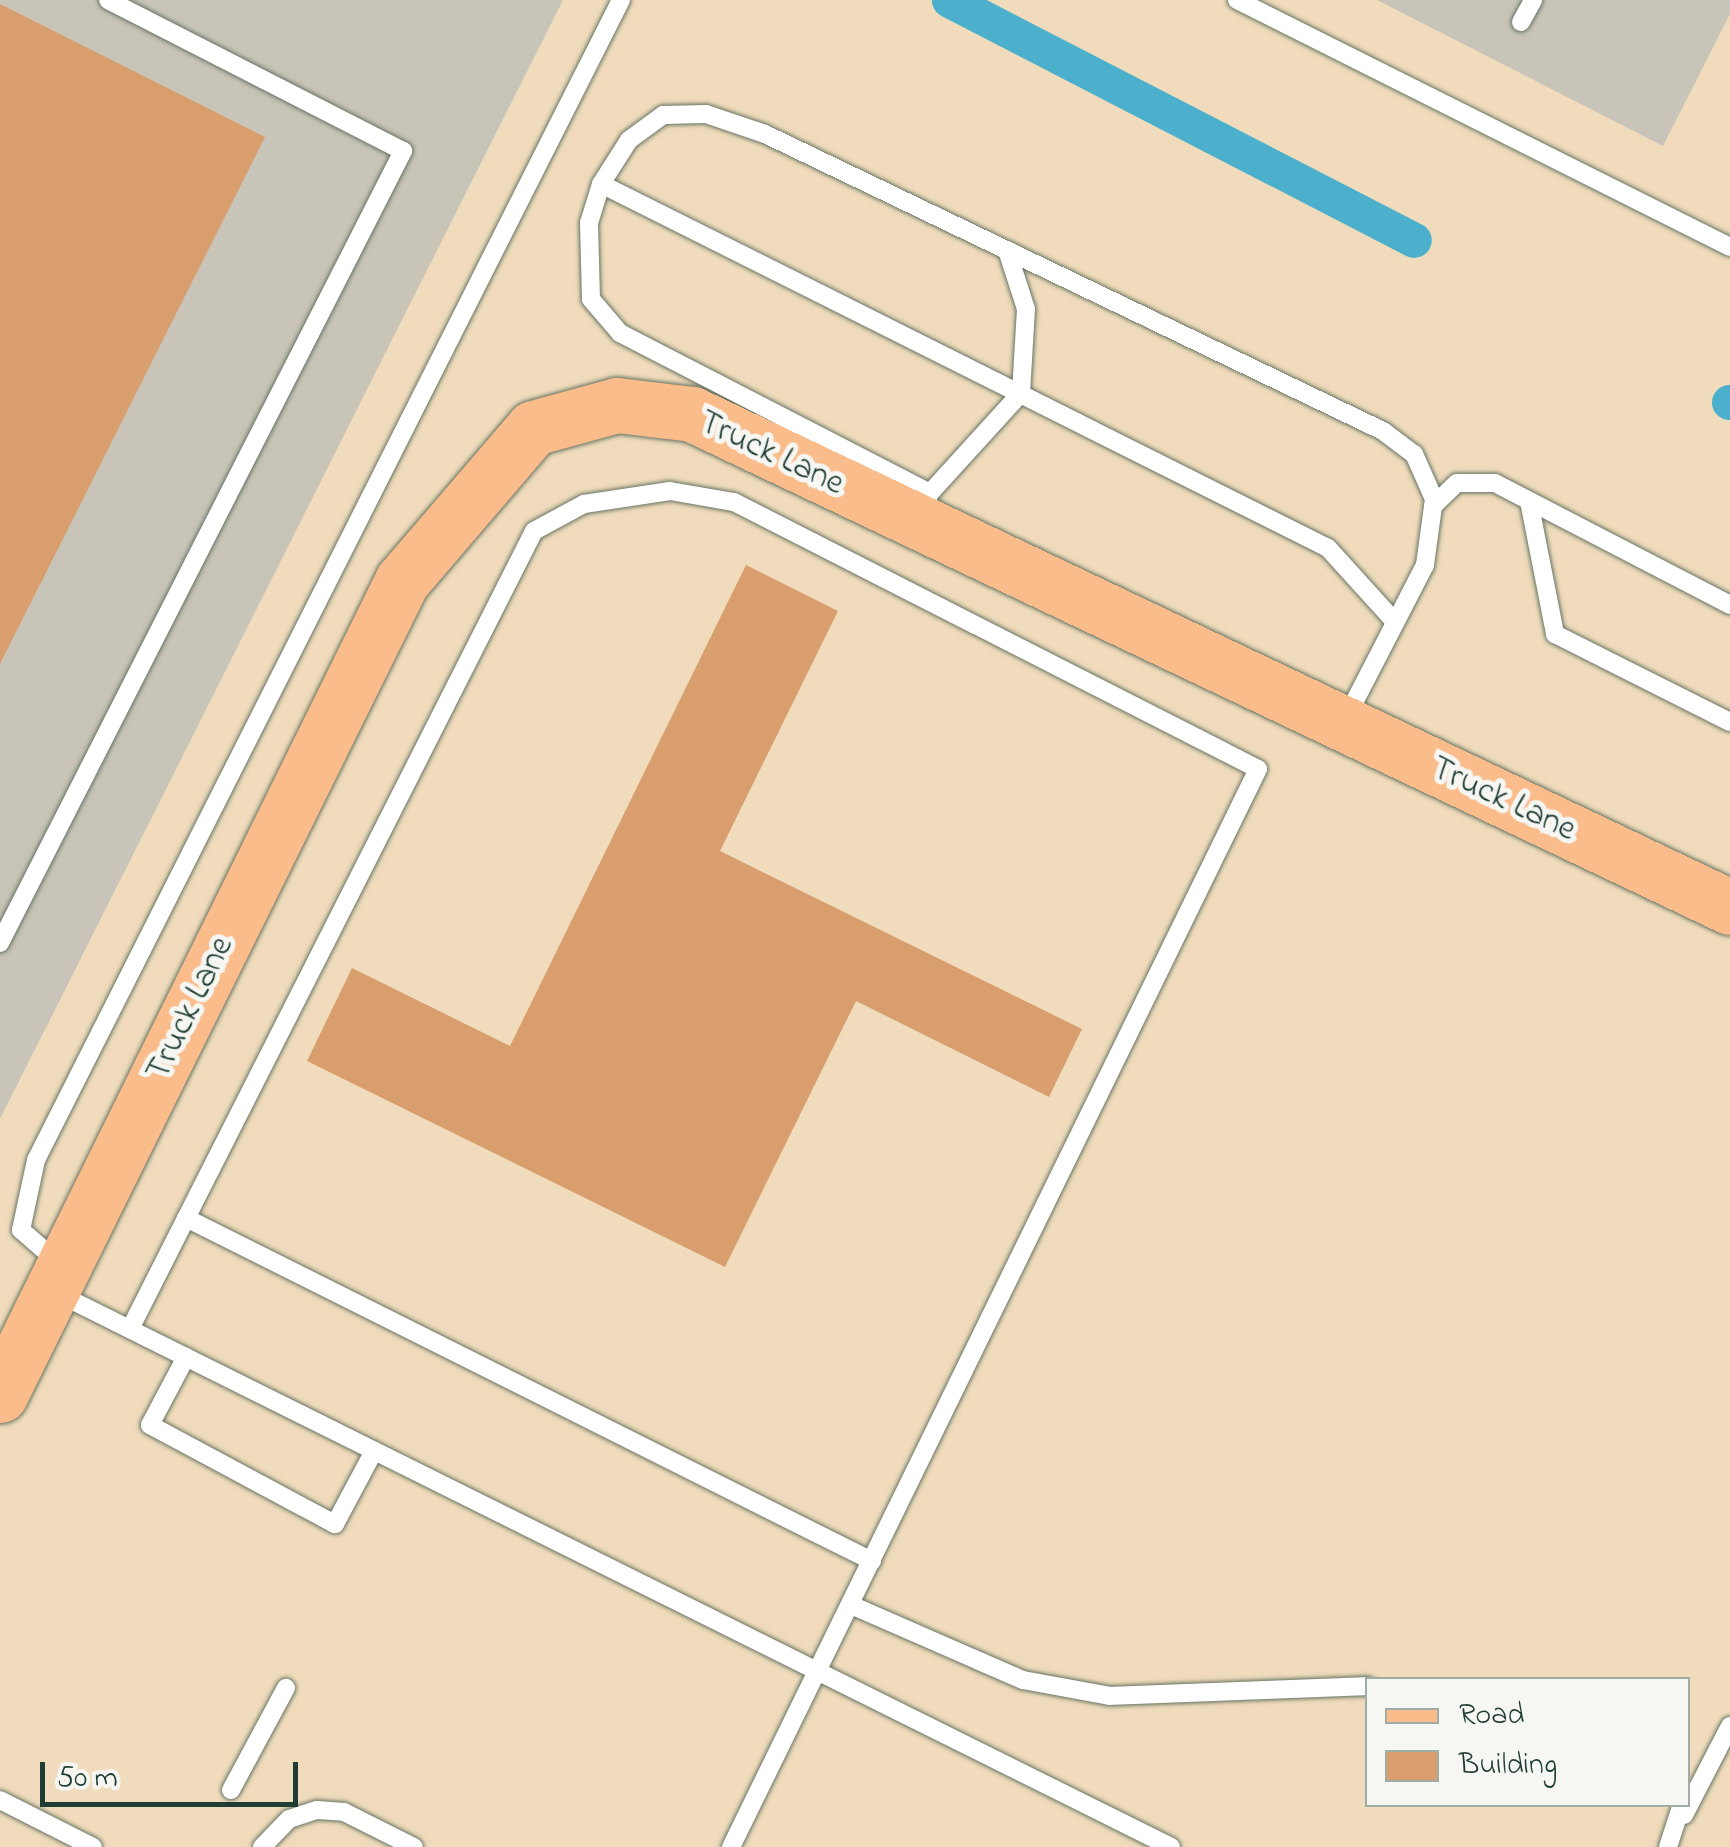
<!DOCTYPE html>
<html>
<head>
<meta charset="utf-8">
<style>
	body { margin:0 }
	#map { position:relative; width:1730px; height:1847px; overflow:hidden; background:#f0dcbc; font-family:"Indie Flower",sans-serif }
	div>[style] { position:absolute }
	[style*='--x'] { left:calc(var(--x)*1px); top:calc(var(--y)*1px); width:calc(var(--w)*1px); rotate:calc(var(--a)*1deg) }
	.industrial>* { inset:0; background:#c8c4b8 }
	.canal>* { height:35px; margin:-17.5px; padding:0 17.5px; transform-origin:17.5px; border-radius:17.5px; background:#4cafcb }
	.building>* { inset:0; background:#d89e6e }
	.roads { filter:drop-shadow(0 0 2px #687564) drop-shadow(0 0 2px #687564) }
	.service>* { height:18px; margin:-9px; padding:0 9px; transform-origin:9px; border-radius:9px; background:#fff }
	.primary>* { height:55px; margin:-27.5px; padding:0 27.5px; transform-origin:27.5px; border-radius:27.5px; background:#fabc8b }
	span { translate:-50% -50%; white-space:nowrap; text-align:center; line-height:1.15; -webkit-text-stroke:10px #f6f6f2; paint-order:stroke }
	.street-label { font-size:35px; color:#1f3d34 }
	.legend { position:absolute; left:1365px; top:1677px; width:325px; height:130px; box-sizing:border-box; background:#f6f6f2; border:2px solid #a0aca6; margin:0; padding:12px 18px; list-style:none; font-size:30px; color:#1f3d34 }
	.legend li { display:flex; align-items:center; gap:20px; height:50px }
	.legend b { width:50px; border:2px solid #a0aca6 }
	.scale { position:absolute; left:40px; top:1762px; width:258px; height:45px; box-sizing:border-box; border:5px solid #1f3d34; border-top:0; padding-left:12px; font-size:30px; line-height:35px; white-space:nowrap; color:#1f3d34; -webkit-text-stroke:8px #f6f6f2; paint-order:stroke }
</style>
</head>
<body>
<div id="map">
	<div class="industrial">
		<div style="clip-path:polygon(0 0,563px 0,0 1119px)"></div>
		<div style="clip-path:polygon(1377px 0,1730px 0,1730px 14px,1663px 146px)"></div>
	</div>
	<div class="canal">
		<div style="--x:949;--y:0;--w:523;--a:27.3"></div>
		<div style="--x:1729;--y:402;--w:1;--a:0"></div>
	</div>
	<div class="building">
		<div style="clip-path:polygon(0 4px,265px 137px,0 664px)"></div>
		<div style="clip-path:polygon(746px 565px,838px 611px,720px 851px,1082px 1029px,1049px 1097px,856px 1001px,725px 1267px,307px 1061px,352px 968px,510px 1046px)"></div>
	</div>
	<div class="roads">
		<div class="service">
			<div style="--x:1237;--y:0;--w:551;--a:26.61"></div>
			<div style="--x:1521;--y:22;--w:25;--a:-61"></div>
			<div style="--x:601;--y:184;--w:813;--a:26.6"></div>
			<div style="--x:1328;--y:548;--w:100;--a:47.8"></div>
			<div style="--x:930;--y:493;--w:135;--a:-47.7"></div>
			<div style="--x:1021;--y:393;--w:84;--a:-86.6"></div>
			<div style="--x:1026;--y:309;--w:62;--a:-107.9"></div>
			<div style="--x:1529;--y:501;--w:136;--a:78.9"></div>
			<div style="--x:1555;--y:634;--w:196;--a:26.7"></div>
			<div style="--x:1433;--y:506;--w:33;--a:-44"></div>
			<div style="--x:1457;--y:483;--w:38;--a:0"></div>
			<div style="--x:1495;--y:483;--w:265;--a:27.4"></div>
			<div style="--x:920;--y:515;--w:24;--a:-66"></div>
			<div style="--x:930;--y:493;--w:349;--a:-152.7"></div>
			<div style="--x:620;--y:333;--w:45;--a:-130.5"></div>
			<div style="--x:591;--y:299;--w:76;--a:-91.5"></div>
			<div style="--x:589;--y:223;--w:41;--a:-72.9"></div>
			<div style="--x:601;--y:184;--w:52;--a:-57.5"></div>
			<div style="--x:629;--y:140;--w:42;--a:-36.3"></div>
			<div style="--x:663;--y:115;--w:43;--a:-1.3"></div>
			<div style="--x:706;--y:114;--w:62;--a:18.7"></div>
			<div style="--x:765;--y:134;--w:686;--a:25.67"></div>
			<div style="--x:1383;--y:431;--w:39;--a:37"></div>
			<div style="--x:1414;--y:454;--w:49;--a:66"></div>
			<div style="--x:1434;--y:499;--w:67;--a:97.8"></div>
			<div style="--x:1425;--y:565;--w:174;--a:117.3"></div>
			<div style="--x:0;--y:943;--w:889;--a:-63.03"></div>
			<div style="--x:403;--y:151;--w:331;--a:-152.9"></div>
			<div style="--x:186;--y:1218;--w:767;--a:26.57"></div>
			<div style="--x:60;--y:1264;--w:52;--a:-138.9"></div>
			<div style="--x:21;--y:1230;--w:72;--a:-77.9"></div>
			<div style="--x:36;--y:1160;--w:1299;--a:-63.24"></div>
			<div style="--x:57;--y:1293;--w:1244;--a:26.44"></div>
			<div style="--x:130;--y:1329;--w:894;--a:-63.15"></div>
			<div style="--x:534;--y:531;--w:57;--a:-28.4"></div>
			<div style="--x:584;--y:504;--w:87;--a:-8.6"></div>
			<div style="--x:670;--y:491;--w:65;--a:9.8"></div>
			<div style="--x:734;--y:502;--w:588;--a:27"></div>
			<div style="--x:1258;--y:769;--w:1200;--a:116.05"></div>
			<div style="--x:186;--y:1357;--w:77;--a:117.9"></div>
			<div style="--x:150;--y:1425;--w:210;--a:28.2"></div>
			<div style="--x:335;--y:1524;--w:83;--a:-61.9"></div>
			<div style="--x:851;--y:1605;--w:188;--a:23.6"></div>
			<div style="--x:1023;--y:1680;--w:88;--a:10.4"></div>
			<div style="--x:1110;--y:1696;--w:258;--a:-2.2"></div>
			<div style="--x:231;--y:1790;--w:116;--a:-61.7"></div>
			<div style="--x:0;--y:1800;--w:104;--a:26.8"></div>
			<div style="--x:1684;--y:1815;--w:100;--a:-62.7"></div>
			<div style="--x:262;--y:1847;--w:39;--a:-46"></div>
			<div style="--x:289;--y:1819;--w:29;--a:-18"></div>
			<div style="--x:317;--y:1810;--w:27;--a:4"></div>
			<div style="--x:344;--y:1812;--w:78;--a:26.6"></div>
			<div style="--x:1668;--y:1847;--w:42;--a:-72"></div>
		</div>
		<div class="primary">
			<div style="--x:0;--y:1395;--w:908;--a:-63.72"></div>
			<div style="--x:402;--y:581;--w:201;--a:-49.4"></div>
			<div style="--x:533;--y:428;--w:87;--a:-15.3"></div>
			<div style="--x:617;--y:405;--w:76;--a:6.8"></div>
			<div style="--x:692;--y:414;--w:1149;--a:25.41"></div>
		</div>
	</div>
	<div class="street-label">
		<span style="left:771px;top:454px;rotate:25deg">Truck Lane</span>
		<span style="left:1503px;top:800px;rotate:25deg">Truck Lane</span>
		<span style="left:191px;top:1009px;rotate:-64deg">Truck Lane</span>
	</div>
	<ul class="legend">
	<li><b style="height:12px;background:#fabc8b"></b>Road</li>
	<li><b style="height:28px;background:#d89e6e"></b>Building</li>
	</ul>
	<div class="scale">50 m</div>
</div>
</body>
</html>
